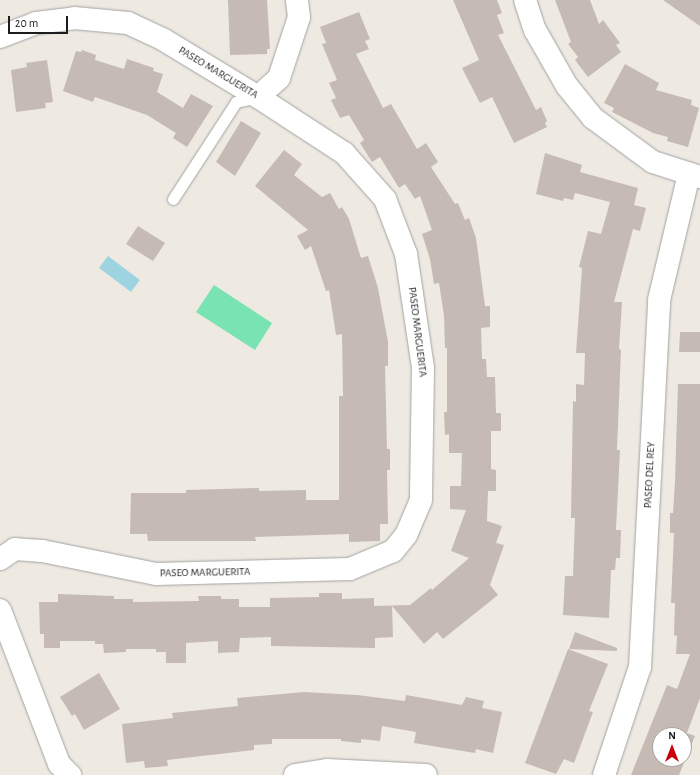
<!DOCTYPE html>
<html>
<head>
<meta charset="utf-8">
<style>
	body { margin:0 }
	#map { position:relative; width:700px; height:775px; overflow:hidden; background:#eee9e1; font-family:"Alegreya Sans",sans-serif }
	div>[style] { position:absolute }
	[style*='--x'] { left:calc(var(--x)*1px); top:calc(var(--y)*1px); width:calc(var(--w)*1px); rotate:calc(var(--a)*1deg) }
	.pitch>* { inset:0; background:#79e3b4 }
	.water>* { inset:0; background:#9ed4df }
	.building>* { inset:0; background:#c6bbb4 }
	.roads { filter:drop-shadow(0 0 1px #a3a3a3) drop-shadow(0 0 1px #a3a3a3) }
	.lane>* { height:11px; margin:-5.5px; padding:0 5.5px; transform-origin:5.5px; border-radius:5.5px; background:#fff }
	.street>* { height:22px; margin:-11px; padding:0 11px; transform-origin:11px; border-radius:11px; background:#fff }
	span { translate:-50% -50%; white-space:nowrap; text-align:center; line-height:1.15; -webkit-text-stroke:4px #fff; paint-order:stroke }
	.street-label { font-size:11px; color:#1c1c1c }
	.north { position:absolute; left:652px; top:727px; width:40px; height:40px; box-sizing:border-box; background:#fff; border:1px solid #a4a4a4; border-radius:50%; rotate:0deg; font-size:11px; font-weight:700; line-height:16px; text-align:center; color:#1c1c1c }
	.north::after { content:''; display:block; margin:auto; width:14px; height:18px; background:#c9000c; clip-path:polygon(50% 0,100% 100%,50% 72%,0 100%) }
	.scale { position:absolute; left:8px; top:16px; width:60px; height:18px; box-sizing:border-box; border:2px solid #1c1c1c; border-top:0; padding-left:5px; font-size:12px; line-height:14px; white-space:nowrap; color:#1c1c1c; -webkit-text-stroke:3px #fff; paint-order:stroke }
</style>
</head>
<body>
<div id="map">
	<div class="pitch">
		<div style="clip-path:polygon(214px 285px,272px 323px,255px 350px,196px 312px)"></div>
	</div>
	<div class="water">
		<div style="clip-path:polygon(108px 256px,140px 280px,131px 292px,99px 268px)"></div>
	</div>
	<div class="building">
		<div style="clip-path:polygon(228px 0,267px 0,270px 49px,267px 49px,267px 54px,230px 55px)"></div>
		<div style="clip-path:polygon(453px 0,497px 0,502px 13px,497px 15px,504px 33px,498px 35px,536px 110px,541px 107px,547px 121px,545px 123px,547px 127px,514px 143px,492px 97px,480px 103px,462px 68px,479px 60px)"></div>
		<div style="clip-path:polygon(555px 0,590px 0,599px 24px,603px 20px,620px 43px,616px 45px,621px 52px,588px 77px,575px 60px,578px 57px,568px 44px,571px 42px)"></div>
		<div style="clip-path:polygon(663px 0,700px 0,700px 26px)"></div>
		<div style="clip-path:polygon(359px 12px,370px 39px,365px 41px,369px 49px,356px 54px,383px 108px,391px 104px,417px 149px,426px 143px,438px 162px,431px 167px,455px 204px,458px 203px,465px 220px,469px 218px,476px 238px,485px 306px,490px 306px,490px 327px,481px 328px,482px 359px,486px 359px,487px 377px,495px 377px,496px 413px,501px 413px,501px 431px,491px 431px,491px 469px,496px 470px,496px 491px,488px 491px,487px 521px,502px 526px,496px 543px,504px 545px,490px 585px,498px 595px,443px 639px,437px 632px,424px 644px,392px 606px,393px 637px,375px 638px,375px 648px,271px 646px,271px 637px,240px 638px,239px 652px,218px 653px,218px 641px,186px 643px,186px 663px,166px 663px,166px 652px,156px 652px,156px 649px,126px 649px,126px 652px,104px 653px,103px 644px,95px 644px,95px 641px,60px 641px,60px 648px,44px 648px,44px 634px,40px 634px,39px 602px,58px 602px,58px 594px,114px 596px,114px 599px,133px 599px,133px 602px,199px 601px,198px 596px,221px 596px,221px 599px,239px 599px,239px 607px,270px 607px,270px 598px,319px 597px,319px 593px,342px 593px,342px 599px,374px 598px,374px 606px,410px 605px,431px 588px,432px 590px,469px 558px,451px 551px,466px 510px,450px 509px,450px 486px,461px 486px,462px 453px,449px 453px,449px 434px,445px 435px,444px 412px,447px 412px,447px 348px,445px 348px,444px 316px,439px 283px,434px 284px,430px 259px,422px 234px,432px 230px,420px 196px,415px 199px,405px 184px,399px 188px,380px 157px,372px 162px,360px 143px,364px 140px,349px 115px,340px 118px,331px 100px,336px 98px,329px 83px,337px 80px,322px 44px,326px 43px,320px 27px)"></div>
		<div style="clip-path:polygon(82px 50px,96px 55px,95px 60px,124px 69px,127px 59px,154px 68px,153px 71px,163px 74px,157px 92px,183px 108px,191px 94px,213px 106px,187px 147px,173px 138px,176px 133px,147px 115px,95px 97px,93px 102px,63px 91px,76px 51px,81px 52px)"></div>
		<div style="clip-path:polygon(47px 60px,53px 102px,45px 103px,46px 108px,16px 112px,11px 70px,27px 67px,26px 63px)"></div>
		<div style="clip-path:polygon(625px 64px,659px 83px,656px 90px,692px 100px,691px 105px,699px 108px,688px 147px,667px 141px,668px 137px,653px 133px,612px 112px,614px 108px,604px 103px)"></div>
		<div style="clip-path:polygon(241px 121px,261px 133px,235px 176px,216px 162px)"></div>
		<div style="clip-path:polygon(284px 150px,302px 164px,294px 175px,322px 197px,330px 193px,339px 209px,342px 207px,349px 219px,361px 258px,368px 256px,378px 288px,388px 342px,388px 366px,385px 366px,387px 449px,390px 449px,390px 470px,387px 470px,388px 524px,380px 524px,380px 541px,349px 542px,349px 534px,255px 537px,256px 541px,148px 541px,147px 534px,130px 534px,131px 493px,186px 493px,186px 490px,259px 488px,259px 491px,306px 490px,306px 500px,339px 500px,339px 396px,343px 396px,342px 334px,336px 335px,329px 290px,326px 291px,311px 246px,305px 250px,297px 236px,308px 230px,255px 186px)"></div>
		<div style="clip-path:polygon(545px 153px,582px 165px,580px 172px,638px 188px,634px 205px,646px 208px,640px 231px,633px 229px,614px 302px,622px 302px,619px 349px,621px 350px,617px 450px,620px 450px,616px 530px,621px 530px,620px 558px,616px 558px,615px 570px,611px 570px,609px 618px,563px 615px,565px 576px,573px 576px,575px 518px,571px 518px,573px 401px,576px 402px,576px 384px,584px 385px,585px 353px,576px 353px,582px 268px,579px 267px,588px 231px,601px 234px,610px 202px,575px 193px,573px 200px,564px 198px,563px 201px,536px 194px)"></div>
		<div style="clip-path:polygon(138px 226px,165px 243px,153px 261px,126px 244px)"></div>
		<div style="clip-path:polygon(680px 332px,700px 332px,700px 352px,679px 352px)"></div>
		<div style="clip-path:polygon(evenodd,678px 384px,700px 384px,700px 698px,687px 733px,695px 736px,679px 775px,631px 775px,667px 685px,677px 689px,690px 654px,676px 654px,677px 636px,674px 635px,675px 603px,671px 603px,674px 533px,670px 533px,670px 513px,673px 513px,675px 482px,678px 384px,660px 735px,684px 735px,684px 759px,660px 759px,660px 735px)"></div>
		<div style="clip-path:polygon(575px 632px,617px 648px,617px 651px,569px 649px)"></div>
		<div style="clip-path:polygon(568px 649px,608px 664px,589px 711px,593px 712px,574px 763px,564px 759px,556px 774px,525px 763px)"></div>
		<div style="clip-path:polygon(99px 673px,120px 709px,84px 730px,75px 714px,72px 716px,60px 697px)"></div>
		<div style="clip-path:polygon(304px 692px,357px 695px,405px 701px,406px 695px,462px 705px,466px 697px,484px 701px,482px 708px,502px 712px,493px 753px,476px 749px,475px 753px,414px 743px,416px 732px,382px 726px,380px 741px,361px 739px,361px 743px,341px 741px,341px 739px,272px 739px,272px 744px,254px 745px,254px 750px,167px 760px,168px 766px,145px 768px,144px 761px,126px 763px,122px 724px,173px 718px,172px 713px,238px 706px,237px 698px)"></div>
	</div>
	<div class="roads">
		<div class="lane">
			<div style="--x:173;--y:199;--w:116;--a:-57"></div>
			<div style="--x:236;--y:102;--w:22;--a:-13"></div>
		</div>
		<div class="street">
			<div style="--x:525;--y:0;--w:32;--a:72"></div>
			<div style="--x:535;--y:30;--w:64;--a:60.3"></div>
			<div style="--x:567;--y:86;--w:41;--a:50.9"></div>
			<div style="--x:593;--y:118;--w:74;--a:36.3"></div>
			<div style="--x:653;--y:162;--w:49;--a:17.7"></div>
			<div style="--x:0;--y:37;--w:39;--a:-21"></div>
			<div style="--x:36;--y:23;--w:38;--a:-7"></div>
			<div style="--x:74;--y:18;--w:54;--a:5.3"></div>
			<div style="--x:128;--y:23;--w:40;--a:25"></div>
			<div style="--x:164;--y:40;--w:110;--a:31.2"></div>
			<div style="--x:258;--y:97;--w:103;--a:33.1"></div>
			<div style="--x:344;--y:153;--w:62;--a:48.3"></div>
			<div style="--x:385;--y:199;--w:59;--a:69.1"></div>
			<div style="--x:406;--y:254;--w:115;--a:81.5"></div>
			<div style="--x:423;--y:368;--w:132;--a:90.9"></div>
			<div style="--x:421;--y:500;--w:38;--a:113"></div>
			<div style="--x:406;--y:535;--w:21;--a:129"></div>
			<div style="--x:393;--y:551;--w:47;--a:157.3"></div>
			<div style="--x:350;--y:569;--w:194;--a:178.5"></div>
			<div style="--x:156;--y:574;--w:116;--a:-168.6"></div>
			<div style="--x:42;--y:551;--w:27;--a:-176"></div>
			<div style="--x:15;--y:549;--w:18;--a:146"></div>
			<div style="--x:258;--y:97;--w:28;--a:-42"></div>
			<div style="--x:279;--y:78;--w:64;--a:-71.8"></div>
			<div style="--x:299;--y:17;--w:17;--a:-97"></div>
			<div style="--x:0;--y:610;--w:165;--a:69"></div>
			<div style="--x:59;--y:764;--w:16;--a:45"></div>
			<div style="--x:295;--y:775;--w:32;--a:-9"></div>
			<div style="--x:327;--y:770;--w:99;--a:2.9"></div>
			<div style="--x:604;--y:775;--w:114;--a:-71.6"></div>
			<div style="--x:640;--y:667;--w:367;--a:-87"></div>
			<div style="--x:659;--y:300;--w:130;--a:-76.6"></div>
		</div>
	</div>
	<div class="street-label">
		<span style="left:218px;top:73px;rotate:31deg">PASEO MARGUERITA</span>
		<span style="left:417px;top:332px;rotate:83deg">PASEO MARGUERITA</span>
		<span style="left:650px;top:475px;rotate:-87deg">PASEO DEL REY</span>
		<span style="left:205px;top:573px;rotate:-1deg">PASEO MARGUERITA</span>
	</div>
	<div class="north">N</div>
	<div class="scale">20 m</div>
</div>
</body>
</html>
